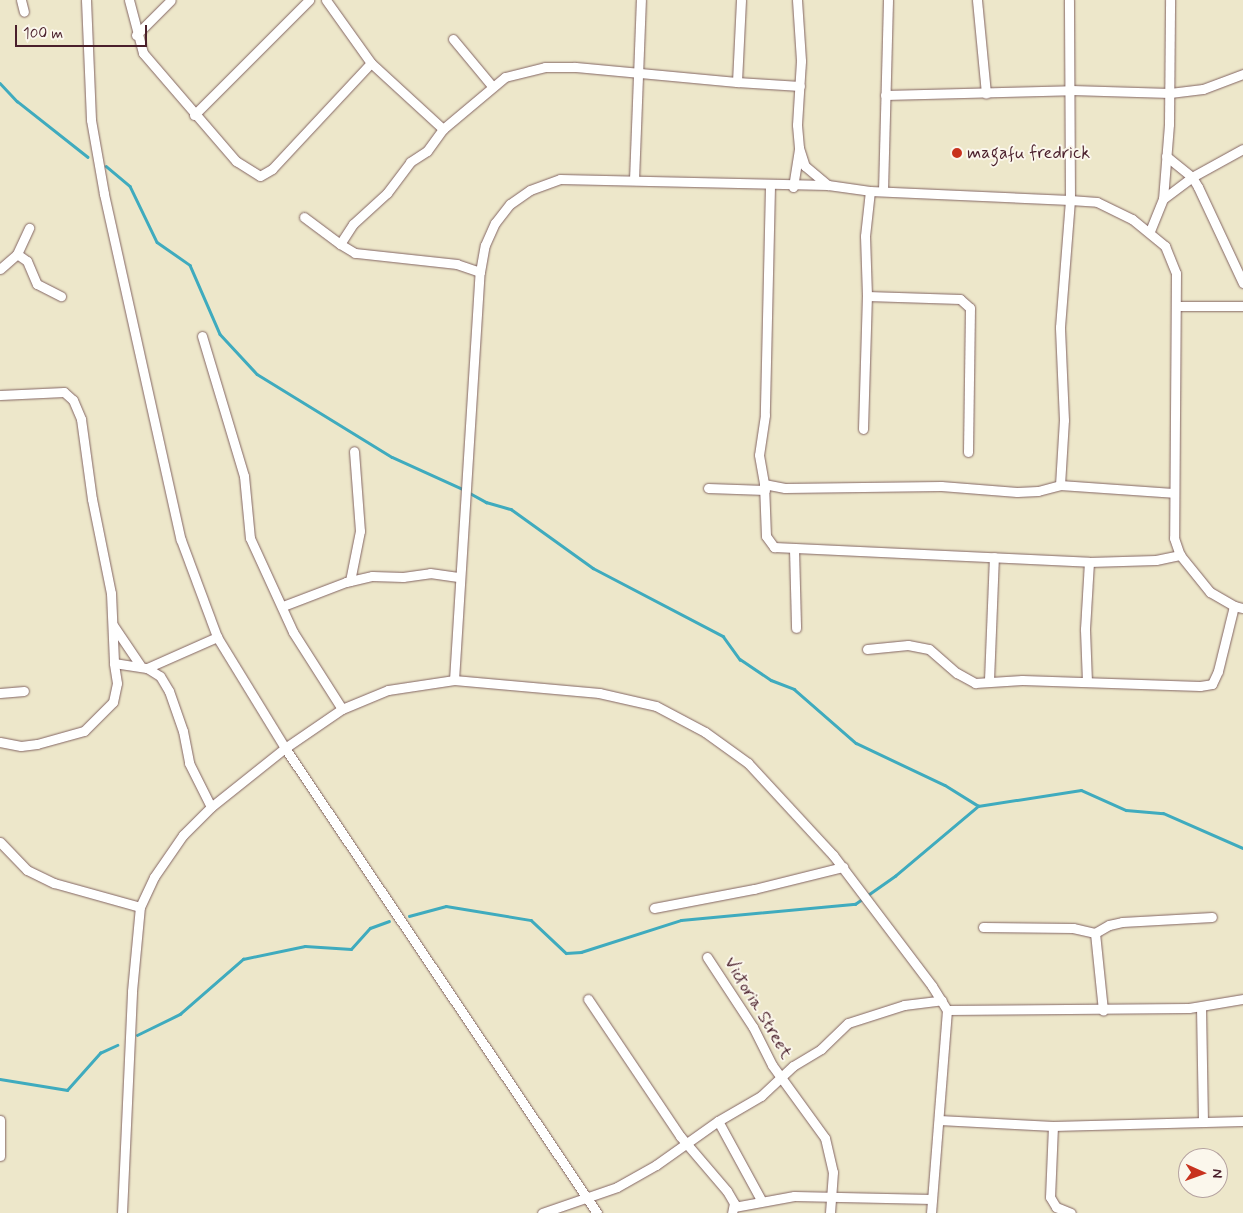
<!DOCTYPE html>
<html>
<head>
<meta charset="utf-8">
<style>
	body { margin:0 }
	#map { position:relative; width:1243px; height:1213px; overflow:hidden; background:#ede7ca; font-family:Mynerve,sans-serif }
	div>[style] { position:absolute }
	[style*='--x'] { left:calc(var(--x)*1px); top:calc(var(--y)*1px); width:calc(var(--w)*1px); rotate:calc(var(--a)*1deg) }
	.stream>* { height:2.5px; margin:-1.25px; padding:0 1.25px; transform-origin:1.25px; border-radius:1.25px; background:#3fabbe }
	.roads { filter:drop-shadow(0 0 1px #836563) drop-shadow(0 0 1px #836563) }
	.minor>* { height:9px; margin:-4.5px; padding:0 4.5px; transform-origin:4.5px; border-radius:4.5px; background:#fff }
	.dots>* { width:14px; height:14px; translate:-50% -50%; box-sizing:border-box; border:2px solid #fbf7ec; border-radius:50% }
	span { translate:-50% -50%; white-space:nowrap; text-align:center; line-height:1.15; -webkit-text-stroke:4px #fbf7ec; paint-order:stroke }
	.poi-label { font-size:18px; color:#4a1f2b }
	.left { translate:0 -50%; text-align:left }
	.street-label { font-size:18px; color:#4a1f2b }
	.north { position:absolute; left:1178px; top:1148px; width:50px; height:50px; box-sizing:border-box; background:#fbf7ec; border:1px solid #b4a19f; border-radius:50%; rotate:92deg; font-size:14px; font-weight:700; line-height:20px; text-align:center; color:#4a1f2b }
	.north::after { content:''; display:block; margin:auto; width:18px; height:22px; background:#c8321e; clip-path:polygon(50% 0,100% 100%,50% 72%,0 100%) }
	.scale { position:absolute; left:15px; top:25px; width:132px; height:22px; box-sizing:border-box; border:2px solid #4a1f2b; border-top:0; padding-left:6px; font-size:15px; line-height:18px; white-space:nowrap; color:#4a1f2b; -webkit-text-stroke:4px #fbf7ec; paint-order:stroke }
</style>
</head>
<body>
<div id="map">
	<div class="stream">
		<div style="--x:0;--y:83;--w:25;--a:47"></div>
		<div style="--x:17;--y:101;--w:90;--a:38.3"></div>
		<div style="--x:106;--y:166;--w:31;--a:40"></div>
		<div style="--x:130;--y:186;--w:62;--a:64.3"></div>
		<div style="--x:157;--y:242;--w:40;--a:34.9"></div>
		<div style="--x:190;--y:265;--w:75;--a:66.5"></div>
		<div style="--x:220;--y:334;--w:54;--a:47.2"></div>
		<div style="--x:257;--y:374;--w:158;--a:31.6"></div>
		<div style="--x:392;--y:457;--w:78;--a:24.3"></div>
		<div style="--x:468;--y:492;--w:21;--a:29"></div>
		<div style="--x:486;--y:502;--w:26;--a:16"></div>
		<div style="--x:511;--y:509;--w:101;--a:35.7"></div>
		<div style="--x:593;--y:568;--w:147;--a:27.6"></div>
		<div style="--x:723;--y:636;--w:29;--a:54"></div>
		<div style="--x:740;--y:659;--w:37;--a:34"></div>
		<div style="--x:771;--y:680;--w:25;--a:21"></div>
		<div style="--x:794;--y:689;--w:82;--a:41.1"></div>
		<div style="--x:856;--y:743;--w:98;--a:25.3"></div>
		<div style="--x:945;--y:785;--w:39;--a:32"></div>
		<div style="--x:409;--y:916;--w:38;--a:-15"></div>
		<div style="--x:446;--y:906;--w:86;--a:9.4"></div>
		<div style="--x:531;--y:920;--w:48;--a:43.3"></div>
		<div style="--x:566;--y:953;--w:15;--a:-4"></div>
		<div style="--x:581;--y:952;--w:105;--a:-17.7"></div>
		<div style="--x:681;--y:920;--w:175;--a:-5.3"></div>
		<div style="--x:855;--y:904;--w:49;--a:-35"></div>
		<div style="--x:895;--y:876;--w:109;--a:-40.1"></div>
		<div style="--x:978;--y:806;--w:104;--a:-8.8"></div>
		<div style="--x:1081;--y:790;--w:49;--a:24"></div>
		<div style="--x:1126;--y:810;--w:37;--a:5"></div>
		<div style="--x:1163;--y:813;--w:87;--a:23.6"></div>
		<div style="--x:137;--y:1035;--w:48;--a:-26"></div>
		<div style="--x:180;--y:1014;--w:84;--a:-41.1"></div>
		<div style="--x:243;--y:959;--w:63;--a:-11.8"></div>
		<div style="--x:305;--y:946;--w:46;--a:3.7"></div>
		<div style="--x:351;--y:949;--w:28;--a:-48"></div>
		<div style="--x:370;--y:928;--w:20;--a:-20"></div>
		<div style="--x:0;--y:1079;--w:68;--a:9.3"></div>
		<div style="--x:67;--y:1090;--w:50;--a:-48.3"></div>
		<div style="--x:100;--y:1053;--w:19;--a:-25"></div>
	</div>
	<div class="roads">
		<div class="minor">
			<div style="--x:21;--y:0;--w:12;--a:76"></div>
			<div style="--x:86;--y:0;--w:120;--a:87.6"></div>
			<div style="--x:91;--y:120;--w:75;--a:80"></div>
			<div style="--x:104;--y:194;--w:354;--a:77.5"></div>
			<div style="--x:181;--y:540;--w:103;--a:69.6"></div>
			<div style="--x:217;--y:637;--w:130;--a:58.5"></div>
			<div style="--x:285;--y:748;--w:560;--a:56.14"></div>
			<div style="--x:129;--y:0;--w:55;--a:75.2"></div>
			<div style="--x:143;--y:53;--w:143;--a:49.3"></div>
			<div style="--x:236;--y:161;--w:28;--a:32"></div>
			<div style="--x:260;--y:176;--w:14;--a:-30"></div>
			<div style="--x:272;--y:169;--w:145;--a:-47"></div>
			<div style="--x:326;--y:0;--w:77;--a:54.5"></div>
			<div style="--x:371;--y:63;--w:98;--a:42.5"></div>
			<div style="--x:741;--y:0;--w:82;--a:92.8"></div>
			<div style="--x:737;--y:82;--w:63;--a:3.6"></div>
			<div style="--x:797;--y:0;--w:61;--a:86.2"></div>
			<div style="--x:801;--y:61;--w:64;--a:93.6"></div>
			<div style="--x:797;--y:125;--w:23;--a:85"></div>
			<div style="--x:799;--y:148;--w:19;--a:72"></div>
			<div style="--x:805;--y:166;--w:30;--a:40"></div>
			<div style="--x:977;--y:0;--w:94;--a:84.5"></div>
			<div style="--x:136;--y:35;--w:49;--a:-45"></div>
			<div style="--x:453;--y:39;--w:61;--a:50.3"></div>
			<div style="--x:885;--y:95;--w:186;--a:-1.5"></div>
			<div style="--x:1071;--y:90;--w:99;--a:1.7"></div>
			<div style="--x:1170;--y:93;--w:33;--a:-7"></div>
			<div style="--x:1203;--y:89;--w:43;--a:-20.6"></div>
			<div style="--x:194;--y:115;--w:163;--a:-45"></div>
			<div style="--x:1166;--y:156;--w:33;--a:39"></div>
			<div style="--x:1192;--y:177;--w:12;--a:59"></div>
			<div style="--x:1198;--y:187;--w:106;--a:64.9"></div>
			<div style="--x:634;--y:180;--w:180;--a:-87.8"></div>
			<div style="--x:770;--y:186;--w:229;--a:91.3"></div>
			<div style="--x:765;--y:415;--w:40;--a:98.5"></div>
			<div style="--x:759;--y:455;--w:29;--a:80"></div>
			<div style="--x:764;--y:484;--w:21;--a:11"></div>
			<div style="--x:785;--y:488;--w:156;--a:-0.7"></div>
			<div style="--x:941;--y:486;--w:76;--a:4.5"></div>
			<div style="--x:1017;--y:492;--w:21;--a:-3"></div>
			<div style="--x:1038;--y:491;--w:23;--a:-15"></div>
			<div style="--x:1060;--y:485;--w:113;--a:4"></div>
			<div style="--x:793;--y:187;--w:39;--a:-81"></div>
			<div style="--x:883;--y:191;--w:191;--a:-88.5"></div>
			<div style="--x:1163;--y:199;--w:36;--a:-37"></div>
			<div style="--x:1192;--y:177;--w:58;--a:-28.8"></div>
			<div style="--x:304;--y:217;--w:45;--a:36.9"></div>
			<div style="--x:1150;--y:231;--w:35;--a:-68"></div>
			<div style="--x:1163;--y:199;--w:75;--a:-85.4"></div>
			<div style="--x:1169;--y:124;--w:124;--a:-89.5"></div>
			<div style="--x:17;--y:254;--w:12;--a:35"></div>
			<div style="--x:27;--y:261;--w:25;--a:67"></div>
			<div style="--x:37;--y:284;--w:27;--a:27"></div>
			<div style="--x:0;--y:269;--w:23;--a:-41"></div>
			<div style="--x:17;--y:254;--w:29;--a:-65"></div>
			<div style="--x:480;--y:272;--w:24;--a:-161"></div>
			<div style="--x:457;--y:264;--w:103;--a:-173.8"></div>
			<div style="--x:355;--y:253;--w:17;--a:-149"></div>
			<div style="--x:340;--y:244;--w:24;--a:-57"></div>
			<div style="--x:353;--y:224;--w:46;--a:-42.4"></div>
			<div style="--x:387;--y:193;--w:39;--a:-53"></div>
			<div style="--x:410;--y:162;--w:20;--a:-33"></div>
			<div style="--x:427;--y:151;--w:27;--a:-54"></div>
			<div style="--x:443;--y:129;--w:81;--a:-40"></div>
			<div style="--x:505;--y:77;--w:41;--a:-14"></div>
			<div style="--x:545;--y:67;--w:30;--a:0"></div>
			<div style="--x:575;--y:67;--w:163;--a:5.3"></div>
			<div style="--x:867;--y:296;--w:93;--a:1.8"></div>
			<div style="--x:960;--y:299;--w:13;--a:42"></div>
			<div style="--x:970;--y:308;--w:144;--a:90.8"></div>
			<div style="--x:1178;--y:306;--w:65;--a:0"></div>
			<div style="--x:202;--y:336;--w:146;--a:73.3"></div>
			<div style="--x:244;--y:476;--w:62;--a:84.5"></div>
			<div style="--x:250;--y:538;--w:103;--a:65.4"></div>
			<div style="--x:293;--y:632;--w:91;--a:57.5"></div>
			<div style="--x:0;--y:395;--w:64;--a:-2.7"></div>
			<div style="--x:64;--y:392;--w:12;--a:42"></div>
			<div style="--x:73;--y:400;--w:21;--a:67"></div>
			<div style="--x:81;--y:419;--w:81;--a:82.2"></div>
			<div style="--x:92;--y:499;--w:96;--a:78.6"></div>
			<div style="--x:111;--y:593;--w:70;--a:87.5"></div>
			<div style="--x:114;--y:663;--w:33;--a:9"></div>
			<div style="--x:147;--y:668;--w:77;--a:-23.9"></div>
			<div style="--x:863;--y:429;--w:133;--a:-88.3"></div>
			<div style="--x:867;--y:296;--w:60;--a:-91.9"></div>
			<div style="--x:865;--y:236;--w:45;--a:-83.7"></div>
			<div style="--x:764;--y:484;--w:52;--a:87.8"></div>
			<div style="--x:766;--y:536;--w:14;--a:54"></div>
			<div style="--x:774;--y:547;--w:315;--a:2.7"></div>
			<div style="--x:1089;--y:562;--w:67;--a:-1.7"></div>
			<div style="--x:1156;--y:560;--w:25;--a:-12"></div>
			<div style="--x:1060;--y:485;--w:65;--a:-86.5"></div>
			<div style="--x:1064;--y:420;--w:93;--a:-92.5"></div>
			<div style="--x:1060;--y:327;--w:127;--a:-85.5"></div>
			<div style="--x:1070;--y:200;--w:200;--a:-90.3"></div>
			<div style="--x:708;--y:488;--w:57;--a:2"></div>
			<div style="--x:794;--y:549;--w:79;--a:88.5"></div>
			<div style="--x:350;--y:581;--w:51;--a:-78.7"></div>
			<div style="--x:360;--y:531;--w:80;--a:-94.3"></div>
			<div style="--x:283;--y:606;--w:67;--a:-20.9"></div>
			<div style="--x:346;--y:582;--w:27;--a:-13"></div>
			<div style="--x:372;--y:576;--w:31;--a:2"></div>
			<div style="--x:403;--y:577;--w:27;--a:-8"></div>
			<div style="--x:430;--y:573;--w:30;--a:8"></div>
			<div style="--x:113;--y:625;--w:48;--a:56"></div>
			<div style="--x:867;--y:649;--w:41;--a:-5.6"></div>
			<div style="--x:908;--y:645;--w:21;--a:11"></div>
			<div style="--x:929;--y:649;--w:37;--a:41"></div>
			<div style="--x:957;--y:673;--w:21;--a:29"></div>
			<div style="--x:975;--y:683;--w:47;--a:-3.7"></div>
			<div style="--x:1022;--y:680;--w:178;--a:1.9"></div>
			<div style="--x:1200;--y:686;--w:12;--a:-9"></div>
			<div style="--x:1212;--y:684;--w:14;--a:-65"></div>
			<div style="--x:1218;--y:671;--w:67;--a:-76.2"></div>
			<div style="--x:147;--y:668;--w:15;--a:32"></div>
			<div style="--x:160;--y:676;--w:17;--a:59"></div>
			<div style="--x:169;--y:691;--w:42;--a:70.7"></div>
			<div style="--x:183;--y:731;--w:33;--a:79"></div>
			<div style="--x:189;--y:763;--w:49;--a:63.4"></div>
			<div style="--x:454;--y:680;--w:409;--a:-86.4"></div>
			<div style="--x:480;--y:272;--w:27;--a:-80"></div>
			<div style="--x:485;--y:245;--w:24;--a:-66"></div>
			<div style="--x:495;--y:223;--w:24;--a:-52"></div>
			<div style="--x:510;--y:204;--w:24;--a:-35"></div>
			<div style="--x:530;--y:190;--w:32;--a:-20"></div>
			<div style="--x:560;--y:179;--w:268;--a:1.3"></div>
			<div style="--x:828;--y:185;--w:42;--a:8.1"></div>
			<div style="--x:870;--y:191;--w:200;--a:2.6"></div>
			<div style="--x:1070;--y:200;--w:27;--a:4"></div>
			<div style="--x:1097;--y:202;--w:39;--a:26"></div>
			<div style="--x:1132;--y:219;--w:43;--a:39.3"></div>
			<div style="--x:1165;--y:246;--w:29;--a:68"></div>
			<div style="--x:1176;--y:273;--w:265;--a:90.4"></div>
			<div style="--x:1174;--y:538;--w:18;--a:71"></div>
			<div style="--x:1180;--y:555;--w:48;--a:51"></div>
			<div style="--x:1210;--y:592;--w:28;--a:30"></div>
			<div style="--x:1234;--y:606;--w:9;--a:13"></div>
			<div style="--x:989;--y:680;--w:123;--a:-87.7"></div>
			<div style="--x:1087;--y:682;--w:53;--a:-92.2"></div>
			<div style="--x:1085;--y:629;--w:67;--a:-86.6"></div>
			<div style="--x:0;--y:693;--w:24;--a:-5"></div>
			<div style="--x:0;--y:742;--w:21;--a:11"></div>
			<div style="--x:21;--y:746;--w:16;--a:-7"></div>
			<div style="--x:37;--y:744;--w:49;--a:-15.5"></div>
			<div style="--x:84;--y:731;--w:41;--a:-45"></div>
			<div style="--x:113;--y:702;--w:19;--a:-78"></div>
			<div style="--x:117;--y:683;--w:20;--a:-99"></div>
			<div style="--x:0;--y:842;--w:39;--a:46"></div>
			<div style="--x:27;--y:870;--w:30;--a:26"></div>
			<div style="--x:54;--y:883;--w:89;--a:15.6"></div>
			<div style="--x:654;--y:908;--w:102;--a:-10.8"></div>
			<div style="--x:754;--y:889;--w:92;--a:-13.9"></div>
			<div style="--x:983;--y:927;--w:90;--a:0.6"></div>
			<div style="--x:1073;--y:928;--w:23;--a:13"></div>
			<div style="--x:1095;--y:933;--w:78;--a:84.1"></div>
			<div style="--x:1095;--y:933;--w:16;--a:-30"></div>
			<div style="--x:1109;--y:925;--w:13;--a:-13"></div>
			<div style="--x:1122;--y:922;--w:90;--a:-3.2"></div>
			<div style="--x:707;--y:957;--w:84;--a:56.7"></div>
			<div style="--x:753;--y:1027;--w:42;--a:63.4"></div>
			<div style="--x:772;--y:1065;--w:90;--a:54"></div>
			<div style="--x:825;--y:1138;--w:35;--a:77"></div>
			<div style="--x:833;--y:1172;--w:41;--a:94.2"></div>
			<div style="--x:588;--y:999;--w:165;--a:56.1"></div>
			<div style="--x:680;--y:1136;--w:72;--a:49.5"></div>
			<div style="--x:727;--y:1191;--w:14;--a:60"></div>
			<div style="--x:734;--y:1203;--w:10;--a:101"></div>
			<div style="--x:1201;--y:1007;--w:115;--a:89"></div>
			<div style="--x:947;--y:1010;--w:242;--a:-0.5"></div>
			<div style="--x:1189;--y:1008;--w:55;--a:-9.5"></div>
			<div style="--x:0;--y:1120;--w:36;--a:90"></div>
			<div style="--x:939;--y:1120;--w:114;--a:3"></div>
			<div style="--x:1053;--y:1126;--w:190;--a:-1.5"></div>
			<div style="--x:718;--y:1121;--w:90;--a:61.4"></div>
			<div style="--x:1053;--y:1126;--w:71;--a:92.4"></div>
			<div style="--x:1050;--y:1197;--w:12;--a:59"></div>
			<div style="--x:1056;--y:1207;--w:16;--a:22"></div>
			<div style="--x:734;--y:1207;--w:61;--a:-10.4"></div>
			<div style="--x:794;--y:1196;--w:138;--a:1.2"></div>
			<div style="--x:122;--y:1213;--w:222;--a:-87.4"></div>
			<div style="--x:132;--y:991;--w:84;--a:-84.6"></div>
			<div style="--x:140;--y:907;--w:33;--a:-65"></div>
			<div style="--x:154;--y:877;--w:51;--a:-55.4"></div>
			<div style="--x:183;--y:835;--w:40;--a:-45"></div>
			<div style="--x:211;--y:807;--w:95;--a:-38.6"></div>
			<div style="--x:285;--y:748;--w:69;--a:-34.4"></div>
			<div style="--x:342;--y:709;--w:50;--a:-22.4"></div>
			<div style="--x:388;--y:690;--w:67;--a:-8.6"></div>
			<div style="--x:454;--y:680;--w:146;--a:5.1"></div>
			<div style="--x:599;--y:693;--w:58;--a:12.8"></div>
			<div style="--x:656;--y:706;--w:55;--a:28"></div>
			<div style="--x:705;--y:732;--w:53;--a:35.8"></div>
			<div style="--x:748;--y:763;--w:125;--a:47.3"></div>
			<div style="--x:833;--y:855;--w:164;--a:52.9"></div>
			<div style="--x:932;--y:986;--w:28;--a:58"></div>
			<div style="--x:947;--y:1010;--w:204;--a:94.5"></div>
			<div style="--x:542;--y:1213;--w:79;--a:-19.1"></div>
			<div style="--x:617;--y:1187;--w:45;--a:-29.4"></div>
			<div style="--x:656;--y:1165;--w:76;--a:-35.4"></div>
			<div style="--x:718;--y:1121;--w:50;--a:-30.2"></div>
			<div style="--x:761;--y:1096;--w:44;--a:-43.2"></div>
			<div style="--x:793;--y:1066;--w:33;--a:-31"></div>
			<div style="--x:821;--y:1049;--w:37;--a:-44"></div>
			<div style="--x:848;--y:1023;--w:59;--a:-17.8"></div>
			<div style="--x:904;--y:1005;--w:38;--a:-7"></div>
		</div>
	</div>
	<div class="dots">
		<div style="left:957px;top:153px;background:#c8321e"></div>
	</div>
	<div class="poi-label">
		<span class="left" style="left:967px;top:153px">magafu fredrick</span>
	</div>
	<div class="street-label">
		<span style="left:758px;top:1008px;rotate:59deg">Victoria Street</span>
	</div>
	<div class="north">N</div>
	<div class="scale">100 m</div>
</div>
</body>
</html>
